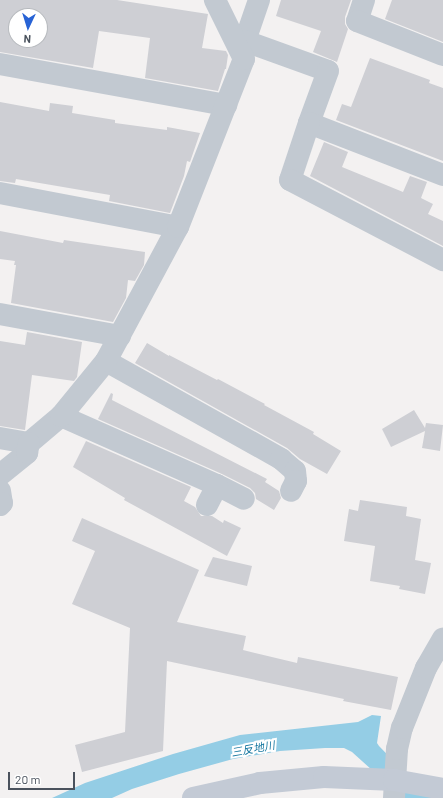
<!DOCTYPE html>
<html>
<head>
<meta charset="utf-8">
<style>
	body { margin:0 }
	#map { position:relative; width:443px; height:798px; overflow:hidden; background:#f3f1f1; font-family:Barlow,"Noto Sans JP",sans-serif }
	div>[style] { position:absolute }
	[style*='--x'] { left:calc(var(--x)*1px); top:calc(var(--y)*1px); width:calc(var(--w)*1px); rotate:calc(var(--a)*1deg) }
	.water>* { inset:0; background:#94cde5 }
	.building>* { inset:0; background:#cecfd4 }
	.street>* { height:22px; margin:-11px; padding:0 11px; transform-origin:11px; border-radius:11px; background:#c2c9d1 }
	.secondary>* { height:22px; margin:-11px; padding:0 11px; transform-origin:11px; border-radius:11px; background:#c3cad5 }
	span { translate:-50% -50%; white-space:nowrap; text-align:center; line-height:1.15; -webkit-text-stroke:4px #fff; paint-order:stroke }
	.water-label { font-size:11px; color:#1878a1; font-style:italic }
	.north { position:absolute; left:8px; top:8px; width:40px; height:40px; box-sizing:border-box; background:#fff; border:1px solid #b7babe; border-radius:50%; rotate:184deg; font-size:11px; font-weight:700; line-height:16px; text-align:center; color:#4a525d }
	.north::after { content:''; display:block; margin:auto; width:14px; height:18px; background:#2863d5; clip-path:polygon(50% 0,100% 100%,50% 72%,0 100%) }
	.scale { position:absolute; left:8px; top:772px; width:67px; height:18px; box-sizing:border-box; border:2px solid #4a525d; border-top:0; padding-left:5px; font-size:12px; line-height:14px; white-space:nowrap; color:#4a525d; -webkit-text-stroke:3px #fff; paint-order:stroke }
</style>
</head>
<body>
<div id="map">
	<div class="water">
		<div style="clip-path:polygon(372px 715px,381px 716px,377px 743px,379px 746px,415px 783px,434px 798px,403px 798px,352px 752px,344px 748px,325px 748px,280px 751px,233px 759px,179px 774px,132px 789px,112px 798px,52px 798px,85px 783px,173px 754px,240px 735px,358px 722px)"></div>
	</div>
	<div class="building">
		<div style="clip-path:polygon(evenodd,0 0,117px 0,208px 14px,202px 48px,226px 51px,228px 55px,226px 69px,225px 69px,218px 91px,145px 78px,150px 38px,99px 31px,93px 68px,0 52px,0 0,16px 16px,40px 16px,40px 40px,16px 40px,16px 16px)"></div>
		<div style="clip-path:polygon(281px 0,351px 0,345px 17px,345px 24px,348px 29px,337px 62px,313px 52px,321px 31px,276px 16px)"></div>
		<div style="clip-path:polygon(392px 0,443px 0,443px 42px,385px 19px)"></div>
		<div style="clip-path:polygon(370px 58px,430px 80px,429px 83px,443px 88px,443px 161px,336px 120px,342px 104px,351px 107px)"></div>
		<div style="clip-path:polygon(0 102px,49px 111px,50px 103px,73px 106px,72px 113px,115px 120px,115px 123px,167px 130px,167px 127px,200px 133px,190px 162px,187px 161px,184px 176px,170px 213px,109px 201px,110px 195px,16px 179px,15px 183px,0 181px)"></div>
		<div style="clip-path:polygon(324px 142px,348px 152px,342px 167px,403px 192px,410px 176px,427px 182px,421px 198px,433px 204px,428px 214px,443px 221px,443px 246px,310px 176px)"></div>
		<div style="clip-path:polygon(0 231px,63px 243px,64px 240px,145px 252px,144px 265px,135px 281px,128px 280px,126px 298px,113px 322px,11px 303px,16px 265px,14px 265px,15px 261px,0 259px)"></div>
		<div style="clip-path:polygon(27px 332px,82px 342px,77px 377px,74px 381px,32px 375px,25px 430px,0 426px,0 341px,25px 345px)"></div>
		<div style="clip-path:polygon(147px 343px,169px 356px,169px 355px,217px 380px,218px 379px,265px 404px,264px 405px,314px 432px,313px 434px,341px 451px,327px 474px,300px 459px,287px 448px,135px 363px)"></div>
		<div style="clip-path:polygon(111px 393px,113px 394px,112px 400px,267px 479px,265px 482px,279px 491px,281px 498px,274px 510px,256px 499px,255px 493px,250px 488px,222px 474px,98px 419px)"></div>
		<div style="clip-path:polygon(414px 410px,425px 428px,426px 423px,443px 425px,440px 451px,422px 448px,425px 431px,391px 447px,382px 429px)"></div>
		<div style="clip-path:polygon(86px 441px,191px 487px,184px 501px,195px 507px,201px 516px,212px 516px,223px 523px,224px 520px,241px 528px,227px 556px,124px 500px,125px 498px,73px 467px)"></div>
		<div style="clip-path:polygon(360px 500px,407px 507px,406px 516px,421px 519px,415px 560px,431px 563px,425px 594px,399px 589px,400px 586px,370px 581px,375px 546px,344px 541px,349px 509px,358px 511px)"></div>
		<div style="clip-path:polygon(82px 518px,199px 570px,177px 622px,246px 636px,243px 650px,297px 663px,298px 657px,398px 677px,391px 710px,343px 701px,344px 699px,167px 661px,163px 751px,82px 772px,75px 745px,125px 732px,130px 628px,72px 604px,95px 551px,72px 541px)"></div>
		<div style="clip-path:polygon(213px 557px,252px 566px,247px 586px,204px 576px)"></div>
	</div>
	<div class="street">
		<div style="--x:259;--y:0;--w:43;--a:108.9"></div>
		<div style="--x:245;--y:41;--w:88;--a:19.9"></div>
		<div style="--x:328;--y:71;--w:55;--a:110.1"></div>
		<div style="--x:309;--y:123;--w:144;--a:21.2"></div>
		<div style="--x:364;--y:0;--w:22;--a:108"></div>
		<div style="--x:357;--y:21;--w:92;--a:21.6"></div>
		<div style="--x:0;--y:64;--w:230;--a:10.3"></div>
		<div style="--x:309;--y:123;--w:60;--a:108.4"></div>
		<div style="--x:290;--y:180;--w:173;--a:27.6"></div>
		<div style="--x:0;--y:193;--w:181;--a:10.8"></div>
		<div style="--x:0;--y:314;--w:122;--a:10.4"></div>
		<div style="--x:106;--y:361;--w:201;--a:29.2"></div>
		<div style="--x:281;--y:459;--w:18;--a:41"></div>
		<div style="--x:295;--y:471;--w:10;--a:84"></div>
		<div style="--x:296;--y:481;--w:11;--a:117"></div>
		<div style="--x:61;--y:416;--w:171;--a:23.9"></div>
		<div style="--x:217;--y:485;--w:30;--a:27"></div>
		<div style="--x:0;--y:438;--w:29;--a:10"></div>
		<div style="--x:29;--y:443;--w:42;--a:-40.2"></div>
		<div style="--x:61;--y:416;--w:71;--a:-50.7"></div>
		<div style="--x:106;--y:361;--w:152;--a:-61.8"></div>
		<div style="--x:178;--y:227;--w:180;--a:-68.6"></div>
		<div style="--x:244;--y:59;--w:66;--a:-116.2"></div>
		<div style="--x:0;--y:475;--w:35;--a:-39"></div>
		<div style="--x:27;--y:453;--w:10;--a:-79"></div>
		<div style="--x:0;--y:491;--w:12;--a:81"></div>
		<div style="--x:2;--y:503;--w:3;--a:135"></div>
		<div style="--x:207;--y:505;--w:22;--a:-63"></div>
		<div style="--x:394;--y:798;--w:49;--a:-86.5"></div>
		<div style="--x:397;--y:749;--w:22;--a:-77"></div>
		<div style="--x:402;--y:728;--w:65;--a:-68.2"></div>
		<div style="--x:426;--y:668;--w:34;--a:-60"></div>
	</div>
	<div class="secondary">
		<div style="--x:193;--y:798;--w:69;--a:-12.6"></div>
		<div style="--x:260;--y:783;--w:64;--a:-5.4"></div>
		<div style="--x:324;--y:777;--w:70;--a:2.5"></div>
		<div style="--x:394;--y:780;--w:50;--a:10.4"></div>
	</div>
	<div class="water-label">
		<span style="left:253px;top:749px;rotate:-10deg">三反地川</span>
	</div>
	<div class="north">N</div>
	<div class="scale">20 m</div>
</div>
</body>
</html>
